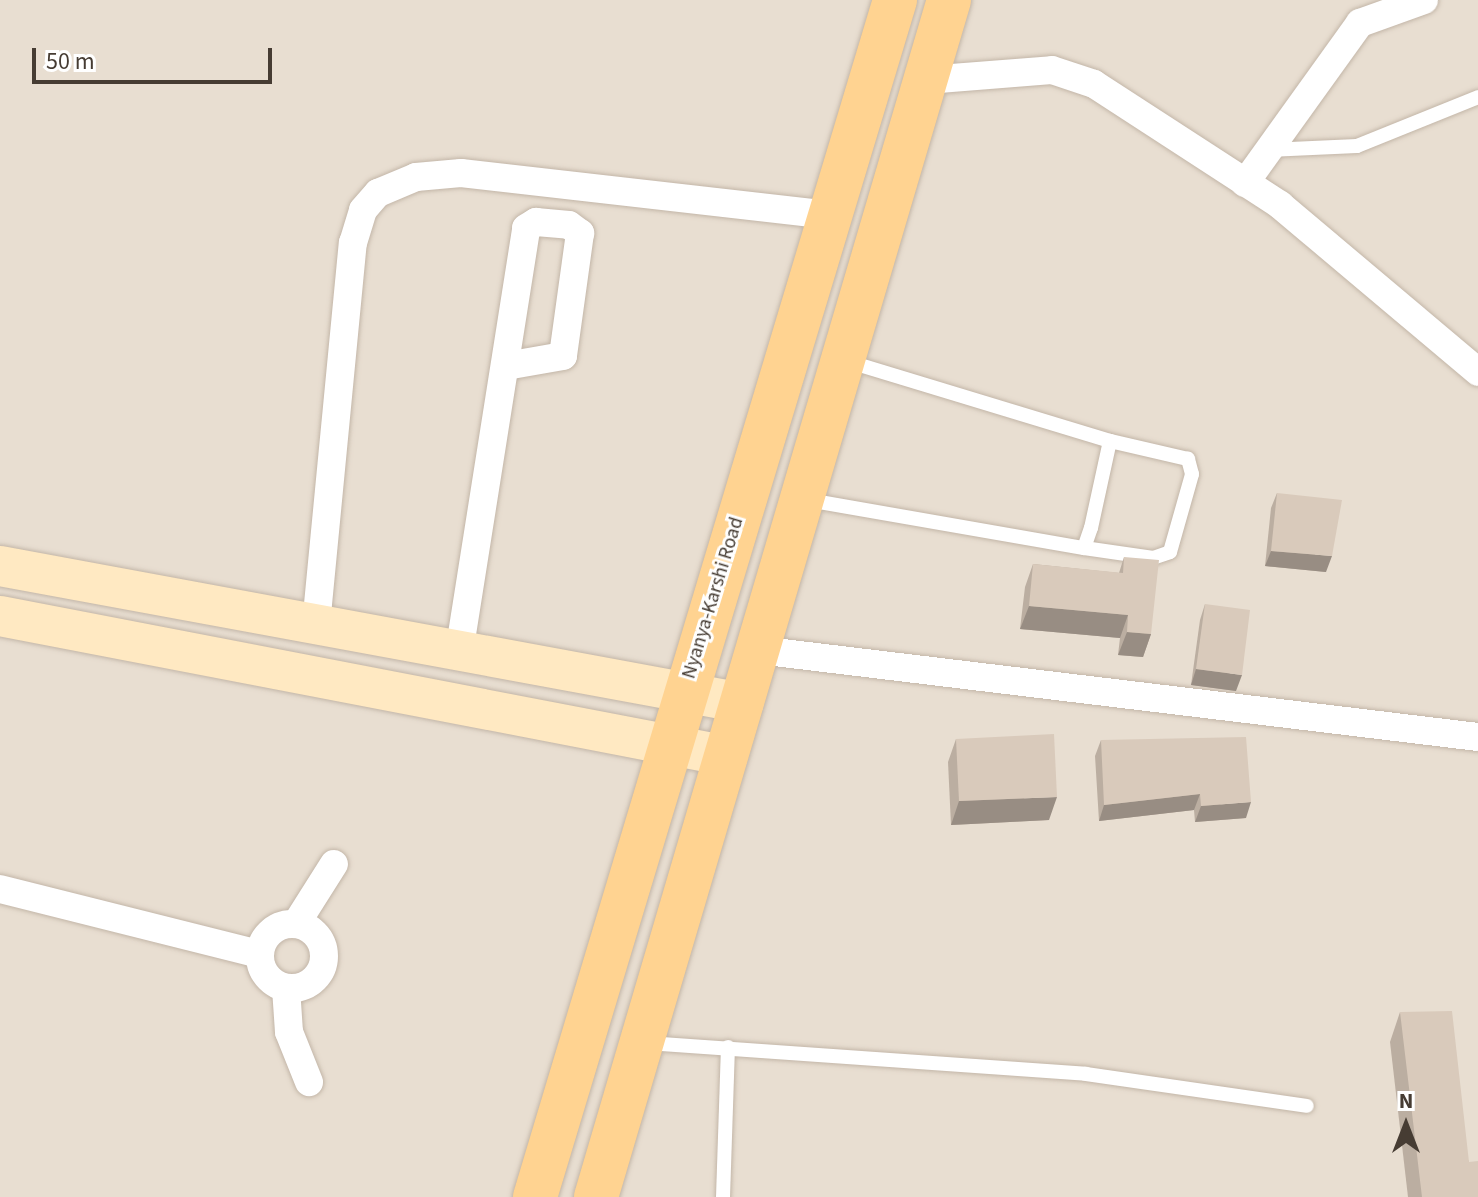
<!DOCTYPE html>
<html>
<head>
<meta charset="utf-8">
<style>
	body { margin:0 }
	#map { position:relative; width:1478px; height:1197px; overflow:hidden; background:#f3ede3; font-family:"Source Sans 3",sans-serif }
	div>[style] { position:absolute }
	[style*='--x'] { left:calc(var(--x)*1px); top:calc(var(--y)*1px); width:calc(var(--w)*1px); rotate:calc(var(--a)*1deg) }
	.residential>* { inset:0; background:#e8ded1 }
	.roads { filter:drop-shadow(0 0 2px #c3b6a8) drop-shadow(0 0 2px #c3b6a8) }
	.lane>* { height:14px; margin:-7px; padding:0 7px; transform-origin:7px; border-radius:7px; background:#fff }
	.street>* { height:28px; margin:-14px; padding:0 14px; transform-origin:14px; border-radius:14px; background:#fff }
	.street>.ring { margin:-14px; padding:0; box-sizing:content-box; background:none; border:28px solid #fff; border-radius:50% }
	.secondary>* { height:40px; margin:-20px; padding:0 20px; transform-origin:20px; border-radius:20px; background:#ffe9c2 }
	.primary>* { height:44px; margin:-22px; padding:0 22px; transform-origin:22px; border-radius:22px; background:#ffd391 }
	.wall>* { inset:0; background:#bbaea1 }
	.shaded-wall>* { inset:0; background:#988d83 }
	.building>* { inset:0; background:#d9cabb }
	span { translate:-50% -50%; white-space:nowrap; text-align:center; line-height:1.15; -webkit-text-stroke:6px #fff; paint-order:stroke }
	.street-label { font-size:20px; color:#463c33 }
	.north { position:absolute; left:1366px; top:1085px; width:80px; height:80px; -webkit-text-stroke:6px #fff; paint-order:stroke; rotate:0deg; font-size:22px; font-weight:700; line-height:32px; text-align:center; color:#463c33 }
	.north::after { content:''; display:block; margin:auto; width:28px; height:36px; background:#463c33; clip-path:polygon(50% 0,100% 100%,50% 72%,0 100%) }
	.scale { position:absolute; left:32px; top:48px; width:240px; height:36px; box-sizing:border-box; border:4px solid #463c33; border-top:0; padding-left:10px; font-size:24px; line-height:28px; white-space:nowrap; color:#463c33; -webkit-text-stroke:6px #fff; paint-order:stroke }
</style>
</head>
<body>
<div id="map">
	<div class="residential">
		<div style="clip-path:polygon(0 0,1478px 0,1478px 1197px,0 1197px)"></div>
	</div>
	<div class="roads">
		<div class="lane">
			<div style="--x:1268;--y:150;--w:89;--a:-2.6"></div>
			<div style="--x:1357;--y:146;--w:131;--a:-22"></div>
			<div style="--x:808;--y:500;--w:280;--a:9.9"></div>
			<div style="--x:1084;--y:548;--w:21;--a:-71"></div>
			<div style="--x:1091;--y:528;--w:89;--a:-77.7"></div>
			<div style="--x:1110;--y:441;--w:276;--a:-163.1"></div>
			<div style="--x:1084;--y:548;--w:70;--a:8.2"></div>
			<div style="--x:1153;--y:558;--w:18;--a:-19"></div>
			<div style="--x:1170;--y:552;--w:81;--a:-74.2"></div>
			<div style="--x:1192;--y:474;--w:16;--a:-105"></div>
			<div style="--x:1188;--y:459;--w:80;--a:-167"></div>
			<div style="--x:647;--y:1043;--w:440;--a:4"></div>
			<div style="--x:1086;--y:1074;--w:223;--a:8.2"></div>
			<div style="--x:723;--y:1197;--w:150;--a:-88.1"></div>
		</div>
		<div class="street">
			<div style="--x:926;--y:80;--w:126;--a:-4.5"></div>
			<div style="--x:1052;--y:70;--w:44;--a:18.4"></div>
			<div style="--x:1094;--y:84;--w:222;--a:33"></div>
			<div style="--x:1280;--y:205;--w:259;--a:40.1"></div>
			<div style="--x:1245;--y:183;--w:197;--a:-54.3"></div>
			<div style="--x:1360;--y:23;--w:68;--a:-19.8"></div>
			<div style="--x:316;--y:625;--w:384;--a:-84.5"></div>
			<div style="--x:353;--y:243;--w:34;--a:-73"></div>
			<div style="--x:363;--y:210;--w:23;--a:-49"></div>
			<div style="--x:378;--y:193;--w:41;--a:-22.8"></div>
			<div style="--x:416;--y:177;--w:45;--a:-5.1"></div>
			<div style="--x:461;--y:173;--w:371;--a:6.5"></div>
			<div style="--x:758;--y:650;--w:725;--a:6.89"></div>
			<div style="--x:459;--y:653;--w:430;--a:-81"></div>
			<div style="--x:526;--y:228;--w:12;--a:-31"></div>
			<div style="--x:536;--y:222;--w:33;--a:5"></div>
			<div style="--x:569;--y:225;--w:14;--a:36"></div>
			<div style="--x:580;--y:233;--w:124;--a:97.9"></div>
			<div style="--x:563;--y:356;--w:58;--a:170"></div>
			<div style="--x:0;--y:889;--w:267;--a:14.1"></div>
			<div class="ring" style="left:260px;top:924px;width:36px;height:36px"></div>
			<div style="--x:296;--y:924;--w:71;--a:-57.7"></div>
			<div style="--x:286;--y:988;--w:44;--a:86.1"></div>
			<div style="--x:289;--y:1032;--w:54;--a:68.2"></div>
		</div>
		<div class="secondary">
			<div style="--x:0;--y:566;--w:756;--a:10.45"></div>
			<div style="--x:0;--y:616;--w:741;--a:10.89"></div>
		</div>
		<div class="primary">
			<div style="--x:535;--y:1197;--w:1250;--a:-73.26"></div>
			<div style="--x:596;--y:1197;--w:1248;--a:-73.57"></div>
		</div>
	</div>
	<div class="wall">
		<div style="clip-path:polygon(1277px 493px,1326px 572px,1265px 566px,1271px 508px)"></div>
		<div style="clip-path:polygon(1124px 557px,1151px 634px,1143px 657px,1118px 655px,1120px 638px,1020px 629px,1025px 587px,1033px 564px,1119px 573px)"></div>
		<div style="clip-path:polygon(1205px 604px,1236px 691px,1191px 685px,1200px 620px)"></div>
		<div style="clip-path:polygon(956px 739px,1049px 820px,951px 825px,948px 762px)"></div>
		<div style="clip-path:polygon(1101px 740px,1246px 818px,1195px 822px,1194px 810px,1099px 821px,1095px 756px)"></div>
		<div style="clip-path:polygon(1400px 1012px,1469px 1162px,1478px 1197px,1408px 1197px,1390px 1042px)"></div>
	</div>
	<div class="shaded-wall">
		<div style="clip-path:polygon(1271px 551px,1332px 556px,1326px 572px,1265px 566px)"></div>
		<div style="clip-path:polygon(1029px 606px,1128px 615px,1120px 638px,1020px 629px)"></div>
		<div style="clip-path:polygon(1127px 632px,1151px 634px,1143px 657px,1118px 655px)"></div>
		<div style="clip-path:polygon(1196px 669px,1242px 675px,1236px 691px,1191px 685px)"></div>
		<div style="clip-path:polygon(1200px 794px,1194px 810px,1099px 821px,1104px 805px)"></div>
		<div style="clip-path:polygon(1057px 797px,1049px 820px,951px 825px,959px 801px)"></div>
		<div style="clip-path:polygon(1251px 802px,1246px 818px,1195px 822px,1201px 806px)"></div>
	</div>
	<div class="building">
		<div style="clip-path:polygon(1277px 493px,1342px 500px,1332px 556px,1271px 551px)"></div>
		<div style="clip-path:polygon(1124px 557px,1159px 560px,1151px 634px,1127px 632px,1128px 615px,1029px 606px,1033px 564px,1123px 573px)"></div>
		<div style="clip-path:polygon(1205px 604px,1250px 610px,1242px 675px,1196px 669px)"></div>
		<div style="clip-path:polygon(1054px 734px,1057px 797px,959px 801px,956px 739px)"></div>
		<div style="clip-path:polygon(1246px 737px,1251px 802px,1201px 806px,1200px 794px,1104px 805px,1101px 740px)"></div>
		<div style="clip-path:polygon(1452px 1011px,1469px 1162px,1478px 1161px,1478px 1197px,1422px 1197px,1400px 1012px)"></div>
	</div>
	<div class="street-label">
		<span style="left:713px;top:598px;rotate:-73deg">Nyanya-Karshi Road</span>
	</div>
	<div class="north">N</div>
	<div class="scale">50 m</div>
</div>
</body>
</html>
